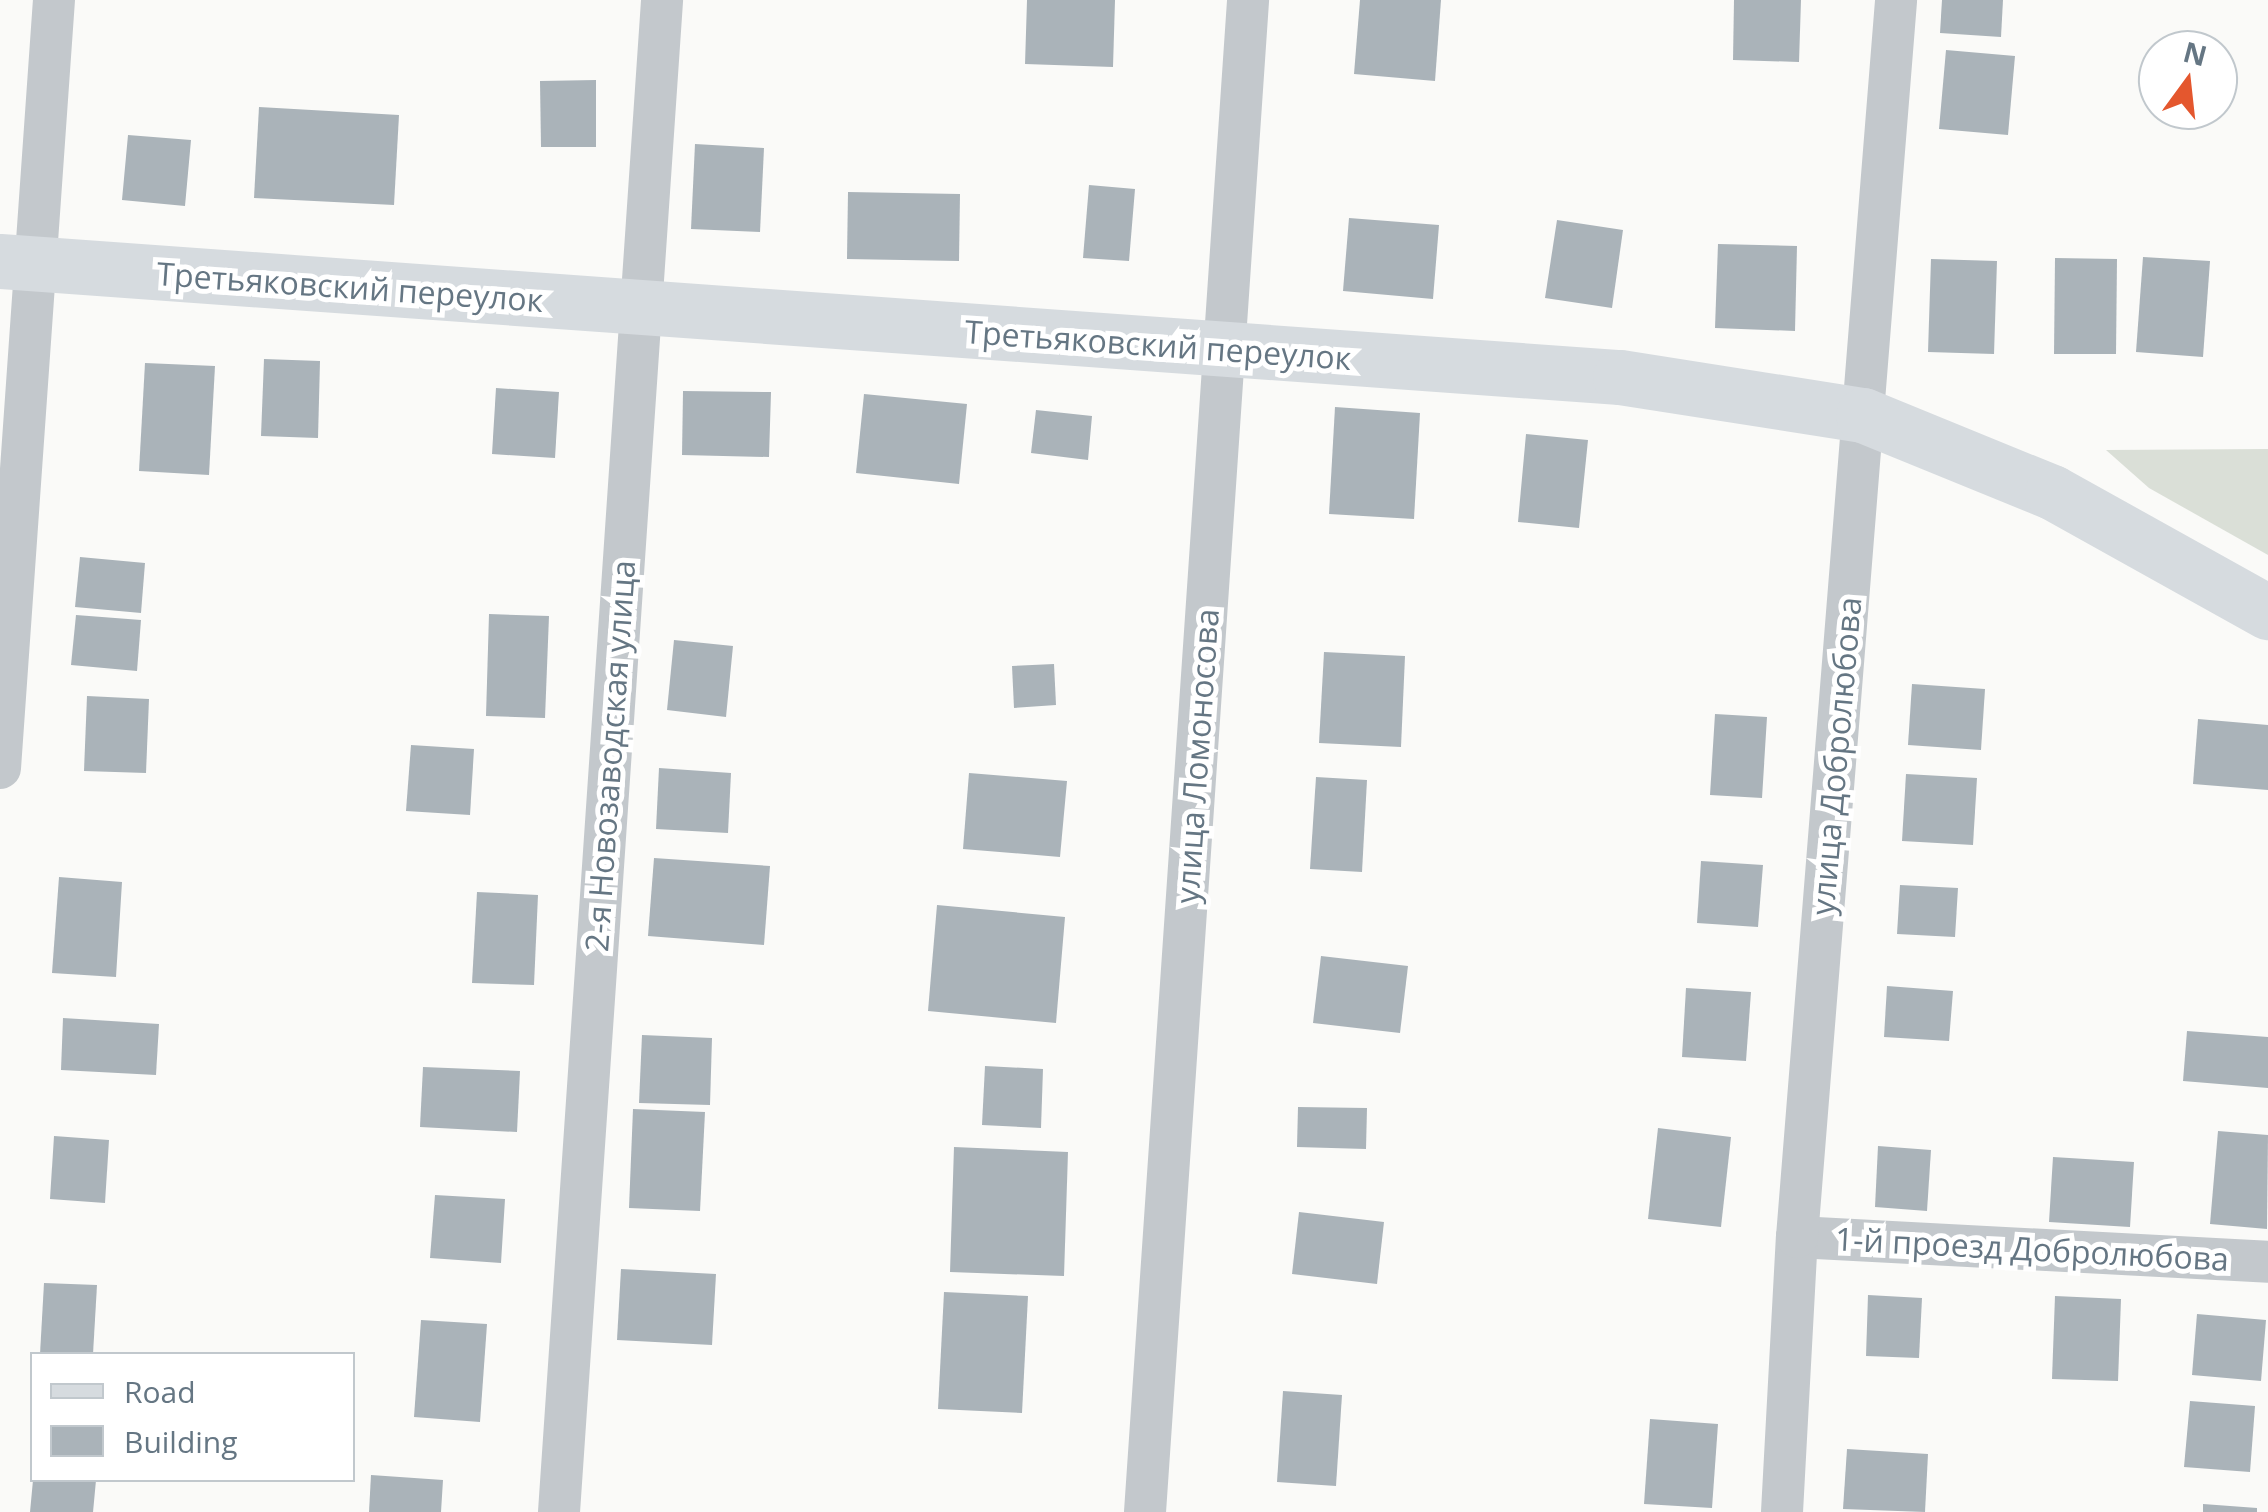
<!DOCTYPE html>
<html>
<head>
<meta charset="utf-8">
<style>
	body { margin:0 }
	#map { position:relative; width:2268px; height:1512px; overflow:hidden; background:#fafaf8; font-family:"Open Sans",sans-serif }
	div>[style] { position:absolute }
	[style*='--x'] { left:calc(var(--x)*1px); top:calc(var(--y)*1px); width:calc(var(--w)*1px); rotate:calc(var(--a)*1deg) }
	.green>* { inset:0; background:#dadfd7 }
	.building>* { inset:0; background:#aab3b9 }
	.minor>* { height:42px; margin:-21px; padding:0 21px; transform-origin:21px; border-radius:21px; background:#c3c8cc }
	.major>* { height:55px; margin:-27.5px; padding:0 27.5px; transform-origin:27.5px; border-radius:27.5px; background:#d6dbdf }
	span { translate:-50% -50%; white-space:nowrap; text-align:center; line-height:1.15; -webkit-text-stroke:10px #fff; paint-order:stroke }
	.street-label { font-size:32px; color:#657683 }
	.legend { position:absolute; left:30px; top:1352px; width:325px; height:130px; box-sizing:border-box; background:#fff; border:2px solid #c1c8cd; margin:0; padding:12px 18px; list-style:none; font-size:30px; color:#657683 }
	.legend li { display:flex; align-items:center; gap:20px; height:50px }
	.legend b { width:50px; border:2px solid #c1c8cd }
	.north { position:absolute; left:2138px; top:30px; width:100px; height:100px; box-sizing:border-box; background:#fff; border:2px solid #c1c8cd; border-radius:50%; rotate:15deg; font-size:28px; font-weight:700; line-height:40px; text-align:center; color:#657683 }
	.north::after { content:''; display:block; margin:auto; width:35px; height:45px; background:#e4572e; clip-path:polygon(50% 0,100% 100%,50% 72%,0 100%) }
</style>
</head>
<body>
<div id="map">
	<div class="green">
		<div style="clip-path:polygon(2268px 449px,2268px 555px,2149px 488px,2106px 450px)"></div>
	</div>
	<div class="building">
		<div style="clip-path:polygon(1027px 0,1115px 0,1113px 67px,1025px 64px)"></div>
		<div style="clip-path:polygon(1360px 0,1441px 0,1435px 81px,1354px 74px)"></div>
		<div style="clip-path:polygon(1734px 0,1801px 0,1799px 62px,1733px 60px)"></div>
		<div style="clip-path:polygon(1942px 0,2003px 0,2001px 37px,1940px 33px)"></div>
		<div style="clip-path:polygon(1946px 50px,2015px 56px,2008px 135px,1939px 129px)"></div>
		<div style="clip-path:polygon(596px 80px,596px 147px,541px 147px,540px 81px)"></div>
		<div style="clip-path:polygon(259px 107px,399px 115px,394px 205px,254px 198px)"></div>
		<div style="clip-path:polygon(128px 135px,191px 140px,185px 206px,122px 200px)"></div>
		<div style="clip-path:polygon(695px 144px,764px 148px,760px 232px,691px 229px)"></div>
		<div style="clip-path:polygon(1089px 185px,1135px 189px,1129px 261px,1083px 258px)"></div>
		<div style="clip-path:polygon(848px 192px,960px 194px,959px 261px,847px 259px)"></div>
		<div style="clip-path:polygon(1349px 218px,1439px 225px,1433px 299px,1343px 291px)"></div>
		<div style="clip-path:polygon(1557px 220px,1623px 230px,1612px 308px,1545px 298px)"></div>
		<div style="clip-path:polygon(1718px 244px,1797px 246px,1795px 331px,1715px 328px)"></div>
		<div style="clip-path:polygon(2143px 257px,2210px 261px,2203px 357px,2136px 352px)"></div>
		<div style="clip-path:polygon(2055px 258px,2117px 259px,2116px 354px,2054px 354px)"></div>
		<div style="clip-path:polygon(1931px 259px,1997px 261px,1994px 354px,1928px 352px)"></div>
		<div style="clip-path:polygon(264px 359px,320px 361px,318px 438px,261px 436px)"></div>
		<div style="clip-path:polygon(145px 363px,215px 366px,209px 475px,139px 471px)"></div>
		<div style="clip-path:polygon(496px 388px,559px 392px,555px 458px,492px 454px)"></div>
		<div style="clip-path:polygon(683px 391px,771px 392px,769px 457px,682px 455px)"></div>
		<div style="clip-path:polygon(864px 394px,967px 404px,959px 484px,856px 473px)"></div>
		<div style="clip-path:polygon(1335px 407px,1420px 413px,1414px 519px,1329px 514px)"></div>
		<div style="clip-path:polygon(1036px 410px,1092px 416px,1088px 460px,1031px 453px)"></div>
		<div style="clip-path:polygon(1526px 434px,1588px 440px,1579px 528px,1518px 522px)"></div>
		<div style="clip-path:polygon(80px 557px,145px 563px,141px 613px,75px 607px)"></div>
		<div style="clip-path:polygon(489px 614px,549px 616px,545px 718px,486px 716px)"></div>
		<div style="clip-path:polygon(76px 615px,141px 620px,137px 671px,71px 665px)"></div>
		<div style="clip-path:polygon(674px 640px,733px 646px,726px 717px,667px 710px)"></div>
		<div style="clip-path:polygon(1324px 652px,1405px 656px,1401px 747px,1319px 743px)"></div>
		<div style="clip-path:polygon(1054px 664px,1056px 705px,1014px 708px,1012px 666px)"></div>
		<div style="clip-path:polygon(1912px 684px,1985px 689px,1981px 750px,1908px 745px)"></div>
		<div style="clip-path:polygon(87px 696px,149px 699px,146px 773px,84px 771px)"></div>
		<div style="clip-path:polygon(1715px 714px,1767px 717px,1762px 798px,1710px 795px)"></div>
		<div style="clip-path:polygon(2198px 719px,2268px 725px,2268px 790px,2193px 784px)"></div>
		<div style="clip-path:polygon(411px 745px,474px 749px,470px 815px,406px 811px)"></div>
		<div style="clip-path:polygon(659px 768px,731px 773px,728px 833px,656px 829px)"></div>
		<div style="clip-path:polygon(969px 773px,1067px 781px,1060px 857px,963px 849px)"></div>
		<div style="clip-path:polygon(1906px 774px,1977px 778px,1973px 845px,1902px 841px)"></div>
		<div style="clip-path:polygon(1316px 777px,1367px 780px,1362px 872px,1310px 869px)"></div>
		<div style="clip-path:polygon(654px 858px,770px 866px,764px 945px,648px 936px)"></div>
		<div style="clip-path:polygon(1701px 861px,1763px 865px,1758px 927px,1697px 923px)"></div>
		<div style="clip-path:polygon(59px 877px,122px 882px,116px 977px,52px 973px)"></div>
		<div style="clip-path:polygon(1900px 885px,1958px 888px,1955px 937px,1897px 934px)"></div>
		<div style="clip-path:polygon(477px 892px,538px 895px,534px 985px,472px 983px)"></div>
		<div style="clip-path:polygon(937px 905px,1065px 917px,1056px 1023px,928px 1011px)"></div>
		<div style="clip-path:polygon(1321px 956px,1408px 966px,1400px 1033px,1313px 1023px)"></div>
		<div style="clip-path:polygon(1887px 986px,1953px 991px,1949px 1041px,1884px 1037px)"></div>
		<div style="clip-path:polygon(1686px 988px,1751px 992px,1746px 1061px,1682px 1057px)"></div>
		<div style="clip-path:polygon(63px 1018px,159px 1024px,156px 1075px,61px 1070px)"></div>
		<div style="clip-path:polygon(2187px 1031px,2268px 1037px,2268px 1088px,2183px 1081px)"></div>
		<div style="clip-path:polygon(642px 1035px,712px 1038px,710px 1105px,639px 1103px)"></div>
		<div style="clip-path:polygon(985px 1066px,1043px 1069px,1041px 1128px,982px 1125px)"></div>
		<div style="clip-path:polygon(423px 1067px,520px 1071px,517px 1132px,420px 1127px)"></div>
		<div style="clip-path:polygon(1298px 1107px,1367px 1108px,1366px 1149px,1297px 1147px)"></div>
		<div style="clip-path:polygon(633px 1109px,705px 1112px,700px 1211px,629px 1208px)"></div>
		<div style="clip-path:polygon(1658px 1128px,1731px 1137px,1721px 1227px,1648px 1219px)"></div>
		<div style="clip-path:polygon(2218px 1131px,2268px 1135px,2267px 1229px,2210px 1224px)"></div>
		<div style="clip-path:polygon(54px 1136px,109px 1140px,105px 1203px,50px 1199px)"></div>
		<div style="clip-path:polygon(1878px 1146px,1931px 1150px,1927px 1211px,1875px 1207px)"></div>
		<div style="clip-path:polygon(954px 1147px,1068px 1152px,1064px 1276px,950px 1272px)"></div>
		<div style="clip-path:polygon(2053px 1157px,2134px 1162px,2130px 1227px,2049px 1222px)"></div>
		<div style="clip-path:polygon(435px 1195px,505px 1199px,501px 1263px,430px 1258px)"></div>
		<div style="clip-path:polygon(1299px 1212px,1384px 1222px,1377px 1284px,1292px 1274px)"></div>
		<div style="clip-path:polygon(621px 1269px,716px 1274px,712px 1345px,617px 1340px)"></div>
		<div style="clip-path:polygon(44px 1283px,97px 1285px,93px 1354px,40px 1354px)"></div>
		<div style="clip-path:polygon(944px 1292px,1028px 1296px,1022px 1413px,938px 1409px)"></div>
		<div style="clip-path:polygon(1868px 1295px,1922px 1298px,1919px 1358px,1866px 1356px)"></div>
		<div style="clip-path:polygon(2055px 1296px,2121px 1299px,2118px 1381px,2052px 1379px)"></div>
		<div style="clip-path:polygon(2197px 1314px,2266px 1320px,2261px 1381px,2192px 1375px)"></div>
		<div style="clip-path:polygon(421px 1320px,487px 1324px,480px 1422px,414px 1417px)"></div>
		<div style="clip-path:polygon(1283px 1391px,1342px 1395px,1336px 1486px,1277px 1482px)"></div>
		<div style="clip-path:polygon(2190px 1401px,2255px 1406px,2250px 1472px,2184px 1467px)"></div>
		<div style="clip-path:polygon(1650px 1419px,1718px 1424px,1712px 1508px,1644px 1504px)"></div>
		<div style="clip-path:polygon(1847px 1449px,1928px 1454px,1925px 1512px,1843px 1509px)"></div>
		<div style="clip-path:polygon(371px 1475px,443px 1480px,441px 1512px,369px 1512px)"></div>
		<div style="clip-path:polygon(33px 1480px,96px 1480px,93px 1512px,30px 1512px)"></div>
		<div style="clip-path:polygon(2203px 1504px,2257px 1508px,2257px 1512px,2203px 1512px)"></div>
	</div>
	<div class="minor">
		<div style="--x:0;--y:768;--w:770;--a:-85.98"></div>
		<div style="--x:1797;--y:1237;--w:472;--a:3"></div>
		<div style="--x:559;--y:1512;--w:1516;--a:-86.1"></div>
		<div style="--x:1145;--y:1512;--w:1516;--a:-86.1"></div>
		<div style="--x:1782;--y:1512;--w:275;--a:-86.9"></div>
		<div style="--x:1797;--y:1237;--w:1241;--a:-85.42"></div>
	</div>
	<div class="major">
		<div style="--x:0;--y:261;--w:1624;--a:4.1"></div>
		<div style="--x:1620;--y:377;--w:246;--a:8.9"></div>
		<div style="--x:1863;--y:415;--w:204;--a:22.2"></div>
		<div style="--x:2052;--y:492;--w:247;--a:29.1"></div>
	</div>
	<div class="street-label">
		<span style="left:350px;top:287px;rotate:4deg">Третьяковский переулок</span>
		<span style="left:1158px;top:345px;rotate:4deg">Третьяковский переулок</span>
		<span style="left:610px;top:756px;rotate:-86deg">2-я Новозаводская улица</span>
		<span style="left:1197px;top:756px;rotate:-86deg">улица Ломоносова</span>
		<span style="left:1836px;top:756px;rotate:-85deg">улица Добролюбова</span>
		<span style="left:2032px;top:1249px;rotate:3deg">1-й проезд Добролюбова</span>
	</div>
	<ul class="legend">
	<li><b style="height:12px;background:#d6dbdf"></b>Road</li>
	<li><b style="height:28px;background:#aab3b9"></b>Building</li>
	</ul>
	<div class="north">N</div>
</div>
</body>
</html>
